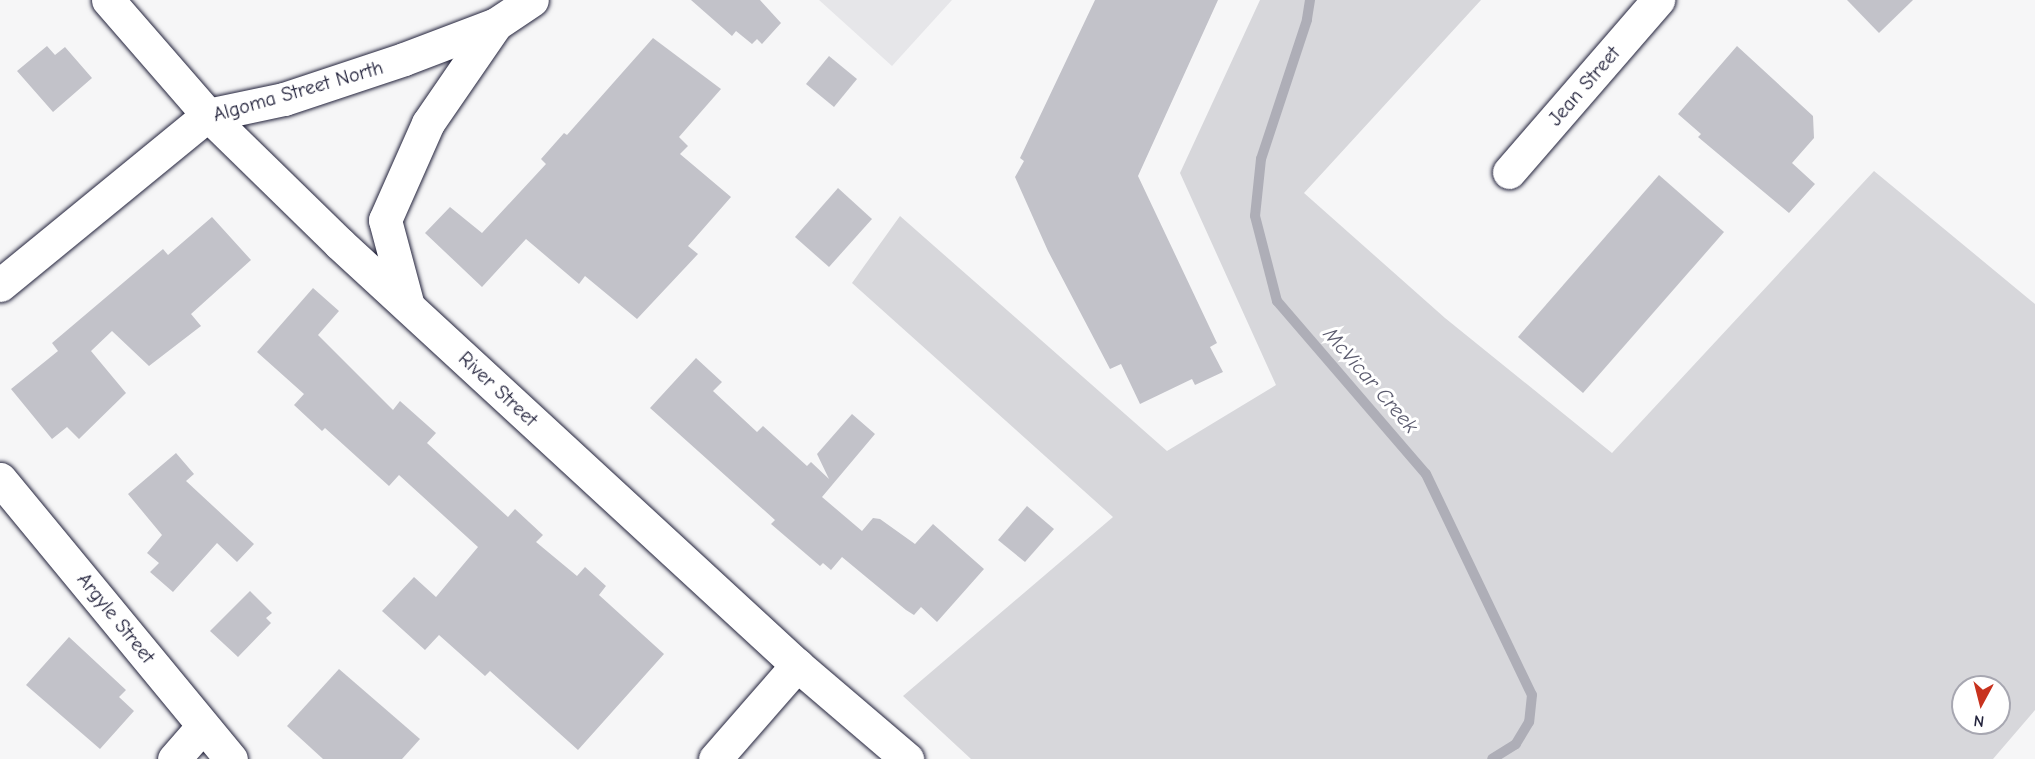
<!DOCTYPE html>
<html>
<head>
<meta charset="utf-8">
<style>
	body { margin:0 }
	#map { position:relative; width:2035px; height:759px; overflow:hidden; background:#f6f6f7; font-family:"Comic Neue",sans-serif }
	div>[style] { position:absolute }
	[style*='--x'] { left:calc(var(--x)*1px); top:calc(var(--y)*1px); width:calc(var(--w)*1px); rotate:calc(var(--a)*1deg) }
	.built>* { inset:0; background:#e6e6e9 }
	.green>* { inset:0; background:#d7d7db }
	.stream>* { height:10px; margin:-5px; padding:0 5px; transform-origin:5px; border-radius:5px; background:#aeaeb7 }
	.building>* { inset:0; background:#c2c2c9 }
	.roads { filter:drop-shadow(0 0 2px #22223b) drop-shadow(0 0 2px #22223b) }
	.minor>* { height:33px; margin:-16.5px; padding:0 16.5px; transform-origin:16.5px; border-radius:16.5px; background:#fff }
	.major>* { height:33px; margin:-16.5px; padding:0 16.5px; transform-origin:16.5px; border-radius:16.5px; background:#fff }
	span { translate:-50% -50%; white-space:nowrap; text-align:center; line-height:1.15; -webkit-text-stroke:6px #fff; paint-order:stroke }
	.street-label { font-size:20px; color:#22223b }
	.water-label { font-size:21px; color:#5a5a6d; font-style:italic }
	.north { position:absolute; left:1951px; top:675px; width:60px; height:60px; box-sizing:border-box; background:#fff; border:2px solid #a7a7b1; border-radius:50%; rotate:187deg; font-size:16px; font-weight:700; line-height:24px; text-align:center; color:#22223b }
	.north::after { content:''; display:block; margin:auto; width:21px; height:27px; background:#c8321e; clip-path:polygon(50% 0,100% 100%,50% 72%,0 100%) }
</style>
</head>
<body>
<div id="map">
	<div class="built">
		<div style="clip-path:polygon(819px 0,952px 0,892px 66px)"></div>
	</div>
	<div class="green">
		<div style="clip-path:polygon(evenodd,1260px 0,1481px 0,1304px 193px,1445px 318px,1612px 453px,1874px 171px,2035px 304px,2035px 710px,1993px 759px,971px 759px,903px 696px,1113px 517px,852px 283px,900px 216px,1167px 451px,1276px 385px,1180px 173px,1260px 0,1963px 687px,1999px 687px,1999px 723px,1963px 723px,1963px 687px)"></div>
	</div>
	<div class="stream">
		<div style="--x:1310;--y:0;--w:20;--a:99"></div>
		<div style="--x:1307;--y:20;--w:146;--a:108.3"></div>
		<div style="--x:1261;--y:159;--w:57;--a:96"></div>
		<div style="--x:1255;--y:216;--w:88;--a:75.5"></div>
		<div style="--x:1277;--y:301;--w:228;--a:49.3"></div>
		<div style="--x:1426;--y:474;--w:245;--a:64.4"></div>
		<div style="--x:1532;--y:695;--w:27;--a:96"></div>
		<div style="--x:1529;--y:722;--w:26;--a:121"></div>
		<div style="--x:1516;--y:744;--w:28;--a:148"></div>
	</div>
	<div class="building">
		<div style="clip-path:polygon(691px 0,760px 0,781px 23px,762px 44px,757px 39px,752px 44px,736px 31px,732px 36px)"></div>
		<div style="clip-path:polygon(1095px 0,1218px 0,1138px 176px,1217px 343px,1210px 347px,1223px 372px,1195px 385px,1192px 379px,1140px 404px,1121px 364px,1110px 369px,1048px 251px,1015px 177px,1024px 161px,1020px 158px)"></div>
		<div style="clip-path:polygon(1847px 0,1913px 0,1879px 33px)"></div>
		<div style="clip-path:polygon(653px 38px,721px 89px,679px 137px,688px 146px,680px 154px,731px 197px,688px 246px,698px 254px,637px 319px,585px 276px,579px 284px,526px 239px,482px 287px,425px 233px,450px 207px,482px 233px,546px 164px,541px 159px,564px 133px,567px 135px)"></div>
		<div style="clip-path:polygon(47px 46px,55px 55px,65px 47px,92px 78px,53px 112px,17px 71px)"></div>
		<div style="clip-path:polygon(1737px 46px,1813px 116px,1814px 138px,1792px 163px,1815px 184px,1789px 213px,1698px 137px,1701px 134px,1678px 114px)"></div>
		<div style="clip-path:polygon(829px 56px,857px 79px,834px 107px,806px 84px)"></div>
		<div style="clip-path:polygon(1659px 175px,1724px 232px,1583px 393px,1518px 337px)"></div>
		<div style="clip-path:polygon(838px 188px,872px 219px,829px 267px,795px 237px)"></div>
		<div style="clip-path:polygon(212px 217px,251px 260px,191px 314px,201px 326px,149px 366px,112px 331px,91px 351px,126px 393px,79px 439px,67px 427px,52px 439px,11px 389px,58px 351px,52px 343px,163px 249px,168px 255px)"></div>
		<div style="clip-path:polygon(313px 288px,339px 311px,318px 335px,393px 410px,400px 401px,436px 433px,427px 443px,508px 517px,515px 509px,543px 535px,536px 542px,577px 576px,585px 567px,606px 586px,599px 595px,664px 654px,578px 750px,490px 671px,485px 676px,439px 635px,425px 650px,382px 611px,414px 577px,436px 597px,478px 547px,399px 475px,389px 486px,325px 428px,322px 431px,294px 405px,304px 394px,257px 352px)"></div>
		<div style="clip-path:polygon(696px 358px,722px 382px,713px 391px,757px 432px,763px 426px,807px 466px,811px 462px,829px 479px,817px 454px,852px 414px,875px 434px,822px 497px,862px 531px,873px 518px,880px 519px,915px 544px,933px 524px,984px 569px,937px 622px,921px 607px,914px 615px,906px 610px,842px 557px,831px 570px,823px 563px,820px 566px,771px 524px,775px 520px,650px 408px)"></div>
		<div style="clip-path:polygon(176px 453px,194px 474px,186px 481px,254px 544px,237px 562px,217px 543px,173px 592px,150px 572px,159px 563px,147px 553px,162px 535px,128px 494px)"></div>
		<div style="clip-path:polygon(1027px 506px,1054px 529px,1025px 562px,998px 540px)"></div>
		<div style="clip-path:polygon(250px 591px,272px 613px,266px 618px,271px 623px,238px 657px,210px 631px)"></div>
		<div style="clip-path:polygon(69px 637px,126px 690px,119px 697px,134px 711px,100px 749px,26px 685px)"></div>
		<div style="clip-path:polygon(339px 669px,420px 739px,402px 759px,323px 759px,287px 726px)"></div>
	</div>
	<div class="roads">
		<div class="minor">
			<div style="--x:1509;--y:172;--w:228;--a:-49.1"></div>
			<div style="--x:0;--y:285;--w:269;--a:-39.3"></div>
			<div style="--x:208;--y:115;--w:78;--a:-11.9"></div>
			<div style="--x:284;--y:99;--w:126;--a:-18.4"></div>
			<div style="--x:404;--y:59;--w:98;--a:-20.8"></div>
			<div style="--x:496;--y:24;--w:43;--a:-33.7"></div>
			<div style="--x:0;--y:479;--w:363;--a:50.5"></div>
			<div style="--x:174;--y:759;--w:43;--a:-48.8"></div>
			<div style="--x:715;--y:759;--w:125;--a:-48.9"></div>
		</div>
		<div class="major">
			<div style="--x:108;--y:0;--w:152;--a:49"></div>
			<div style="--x:208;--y:115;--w:183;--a:44.3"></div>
			<div style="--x:339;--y:243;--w:623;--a:42.66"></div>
			<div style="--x:797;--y:665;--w:145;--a:40.5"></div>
			<div style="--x:408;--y:306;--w:89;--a:-105"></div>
			<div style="--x:385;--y:220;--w:106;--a:-66.1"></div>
			<div style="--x:428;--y:123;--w:120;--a:-55.5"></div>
		</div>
	</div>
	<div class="street-label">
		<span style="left:1584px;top:86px;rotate:-49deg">Jean Street</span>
		<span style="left:298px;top:91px;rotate:-16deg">Algoma Street North</span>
		<span style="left:498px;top:389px;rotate:43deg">River Street</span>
		<span style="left:116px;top:618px;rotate:51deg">Argyle Street</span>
	</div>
	<div class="water-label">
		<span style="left:1371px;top:380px;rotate:49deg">McVicar Creek</span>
	</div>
	<div class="north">N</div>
</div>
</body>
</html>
